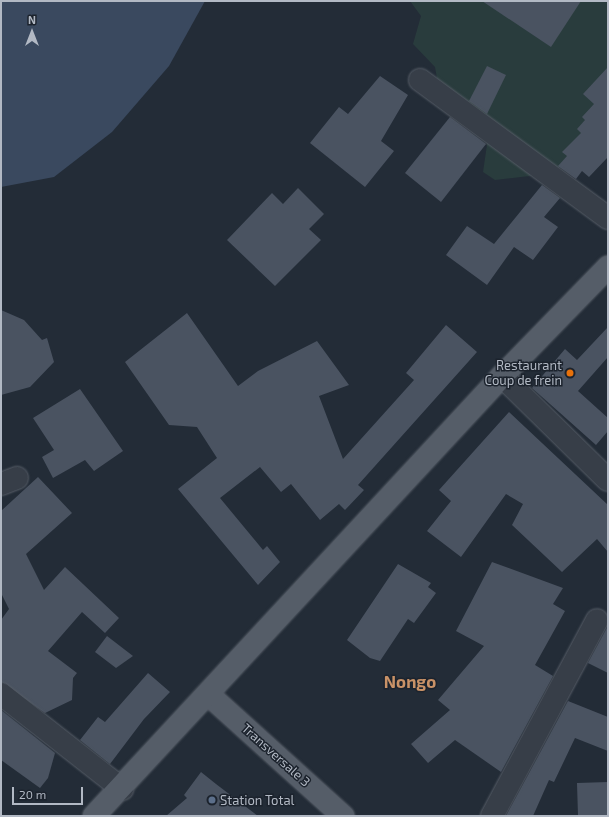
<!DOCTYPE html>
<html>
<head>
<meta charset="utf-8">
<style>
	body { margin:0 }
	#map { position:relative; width:609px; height:817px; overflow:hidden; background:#232c37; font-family:"Exo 2",sans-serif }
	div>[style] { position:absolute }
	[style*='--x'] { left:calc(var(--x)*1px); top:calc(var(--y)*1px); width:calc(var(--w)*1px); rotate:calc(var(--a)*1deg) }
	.green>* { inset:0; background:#293c3d }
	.water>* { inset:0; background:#3a495f }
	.building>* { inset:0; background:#4a5361 }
	.roads { filter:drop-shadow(0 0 1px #555c66) drop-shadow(0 0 1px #555c66) }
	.minor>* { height:22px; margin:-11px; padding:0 11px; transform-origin:11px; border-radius:11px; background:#373e48 }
	.major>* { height:22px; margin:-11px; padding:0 11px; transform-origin:11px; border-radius:11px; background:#555d68 }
	.dots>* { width:11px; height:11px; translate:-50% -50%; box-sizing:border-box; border:2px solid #1c232d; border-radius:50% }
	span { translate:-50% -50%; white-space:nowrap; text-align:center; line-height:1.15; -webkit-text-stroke:3px #1c232d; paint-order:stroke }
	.poi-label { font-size:13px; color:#b2b9c4 }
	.right { translate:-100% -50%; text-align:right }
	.left { translate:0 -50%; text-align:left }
	.street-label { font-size:13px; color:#b2b9c4 }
	.district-label { font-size:17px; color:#c99267; font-weight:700 }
	.frame { position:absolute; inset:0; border:2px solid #b2b9c4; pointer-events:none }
	.north { position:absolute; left:12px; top:12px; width:40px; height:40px; -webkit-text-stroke:3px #1c232d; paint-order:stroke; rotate:0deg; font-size:11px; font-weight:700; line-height:16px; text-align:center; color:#b2b9c4 }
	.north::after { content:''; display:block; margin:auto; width:14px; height:18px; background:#b2b9c4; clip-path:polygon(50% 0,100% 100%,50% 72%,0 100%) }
	.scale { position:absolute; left:12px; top:787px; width:71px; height:18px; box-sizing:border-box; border:2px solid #b2b9c4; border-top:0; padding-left:5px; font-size:12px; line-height:14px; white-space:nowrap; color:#b2b9c4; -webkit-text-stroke:3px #1c232d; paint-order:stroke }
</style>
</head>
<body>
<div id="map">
	<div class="green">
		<div style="clip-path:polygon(410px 1px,608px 1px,608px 80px,570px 162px,547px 174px,495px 180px,483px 172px,488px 138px,439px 90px,435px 67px,413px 44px,421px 16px)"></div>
	</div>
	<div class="water">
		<div style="clip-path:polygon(1px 1px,205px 1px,169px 66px,112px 132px,54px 177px,1px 187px)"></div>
	</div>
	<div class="building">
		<div style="clip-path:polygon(482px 1px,581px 1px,551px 47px)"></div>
		<div style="clip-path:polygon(487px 66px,506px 75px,487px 114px,469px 101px)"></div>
		<div style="clip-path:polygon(608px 67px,608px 157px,589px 177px,582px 171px,576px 179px,558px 166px,567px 156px,562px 152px,581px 133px,577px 129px,585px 120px,582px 117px,594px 104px,583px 94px)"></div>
		<div style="clip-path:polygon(380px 76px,408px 95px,381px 141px,394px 151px,365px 187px,310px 143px,339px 107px,348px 114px)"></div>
		<div style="clip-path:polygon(450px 117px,486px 144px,441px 202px,405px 173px)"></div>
		<div style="clip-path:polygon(542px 185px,560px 198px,544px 217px,558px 227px,533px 260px,514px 247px,487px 285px,446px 255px,467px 226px,494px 244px)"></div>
		<div style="clip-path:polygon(298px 188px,324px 214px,309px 229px,321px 240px,275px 286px,227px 240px,272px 193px,283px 204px)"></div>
		<div style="clip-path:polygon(1px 310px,24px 320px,42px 340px,47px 338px,54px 362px,30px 387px,1px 395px)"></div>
		<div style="clip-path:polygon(187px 313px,238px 386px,258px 371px,317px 341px,349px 385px,319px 396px,343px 459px,414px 380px,406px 373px,446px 325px,477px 352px,358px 485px,364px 490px,345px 510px,339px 504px,320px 520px,291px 484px,281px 492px,260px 467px,220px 498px,263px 550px,267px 546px,280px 562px,258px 585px,178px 489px,217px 458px,197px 427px,169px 425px,125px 362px)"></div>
		<div style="clip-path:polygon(608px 327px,608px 357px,578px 391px,608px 418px,608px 431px,596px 445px,532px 388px,565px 349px,577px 360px)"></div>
		<div style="clip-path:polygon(80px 389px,123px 451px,94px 471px,85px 460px,53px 478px,42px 457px,54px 450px,33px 418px)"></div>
		<div style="clip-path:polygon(509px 412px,608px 505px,608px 552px,597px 539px,562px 572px,512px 525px,523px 504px,506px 494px,461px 557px,427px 531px,451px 501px,439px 490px)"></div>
		<div style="clip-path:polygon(38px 477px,72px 513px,26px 554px,44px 590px,65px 567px,119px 618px,105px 633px,82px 612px,48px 651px,77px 673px,73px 678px,72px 700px,45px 713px,1px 682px,1px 620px,9px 609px,1px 593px,1px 511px)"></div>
		<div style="clip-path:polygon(492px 562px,563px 588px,553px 604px,565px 611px,535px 665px,553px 676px,501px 772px,455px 740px,428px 763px,411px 744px,450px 710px,438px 700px,484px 646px,456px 631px)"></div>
		<div style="clip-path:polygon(398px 564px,431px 583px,428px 587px,436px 593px,414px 623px,408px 619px,380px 661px,370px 658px,347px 640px)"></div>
		<div style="clip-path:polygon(608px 626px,608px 673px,588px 663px)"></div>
		<div style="clip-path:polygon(107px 636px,133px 656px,116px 668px,95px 652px)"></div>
		<div style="clip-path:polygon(148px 673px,170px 692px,144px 719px,110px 764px,80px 740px,98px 717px,105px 722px)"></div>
		<div style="clip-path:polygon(568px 701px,608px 717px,608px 751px,575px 738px,554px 782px,549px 780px,533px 816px,506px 816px)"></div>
		<div style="clip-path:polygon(1px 710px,55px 753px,48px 778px,40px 788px,1px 760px)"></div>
		<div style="clip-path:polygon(201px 772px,216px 784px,258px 816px,166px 816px,187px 798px,184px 795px)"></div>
		<div style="clip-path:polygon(608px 782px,608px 815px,578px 816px,577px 783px)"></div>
	</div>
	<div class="roads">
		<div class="minor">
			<div style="--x:420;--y:80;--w:233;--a:36.3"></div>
			<div style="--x:502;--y:376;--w:148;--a:44.5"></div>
			<div style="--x:1;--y:484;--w:17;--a:-21"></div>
			<div style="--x:1;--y:694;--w:154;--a:38.1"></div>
			<div style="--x:492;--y:816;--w:222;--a:-61.8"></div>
		</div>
		<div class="major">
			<div style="--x:209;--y:695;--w:181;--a:42.1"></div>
			<div style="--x:94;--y:816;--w:600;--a:-47.16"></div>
			<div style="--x:502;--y:376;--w:152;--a:-45.8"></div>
		</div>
	</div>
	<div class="dots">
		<div style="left:570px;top:373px;background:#e8710a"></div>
		<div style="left:212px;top:800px;background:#5c6f8a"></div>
	</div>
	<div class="poi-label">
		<span class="right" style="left:562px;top:373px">Restaurant<br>Coup de frein</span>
		<span class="left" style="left:220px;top:800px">Station Total</span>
	</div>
	<div class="street-label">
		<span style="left:276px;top:755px;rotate:42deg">Transversale 3</span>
	</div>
	<div class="district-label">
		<span style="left:410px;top:682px">Nongo</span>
	</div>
	<div class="frame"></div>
	<div class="north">N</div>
	<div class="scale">20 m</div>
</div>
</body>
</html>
